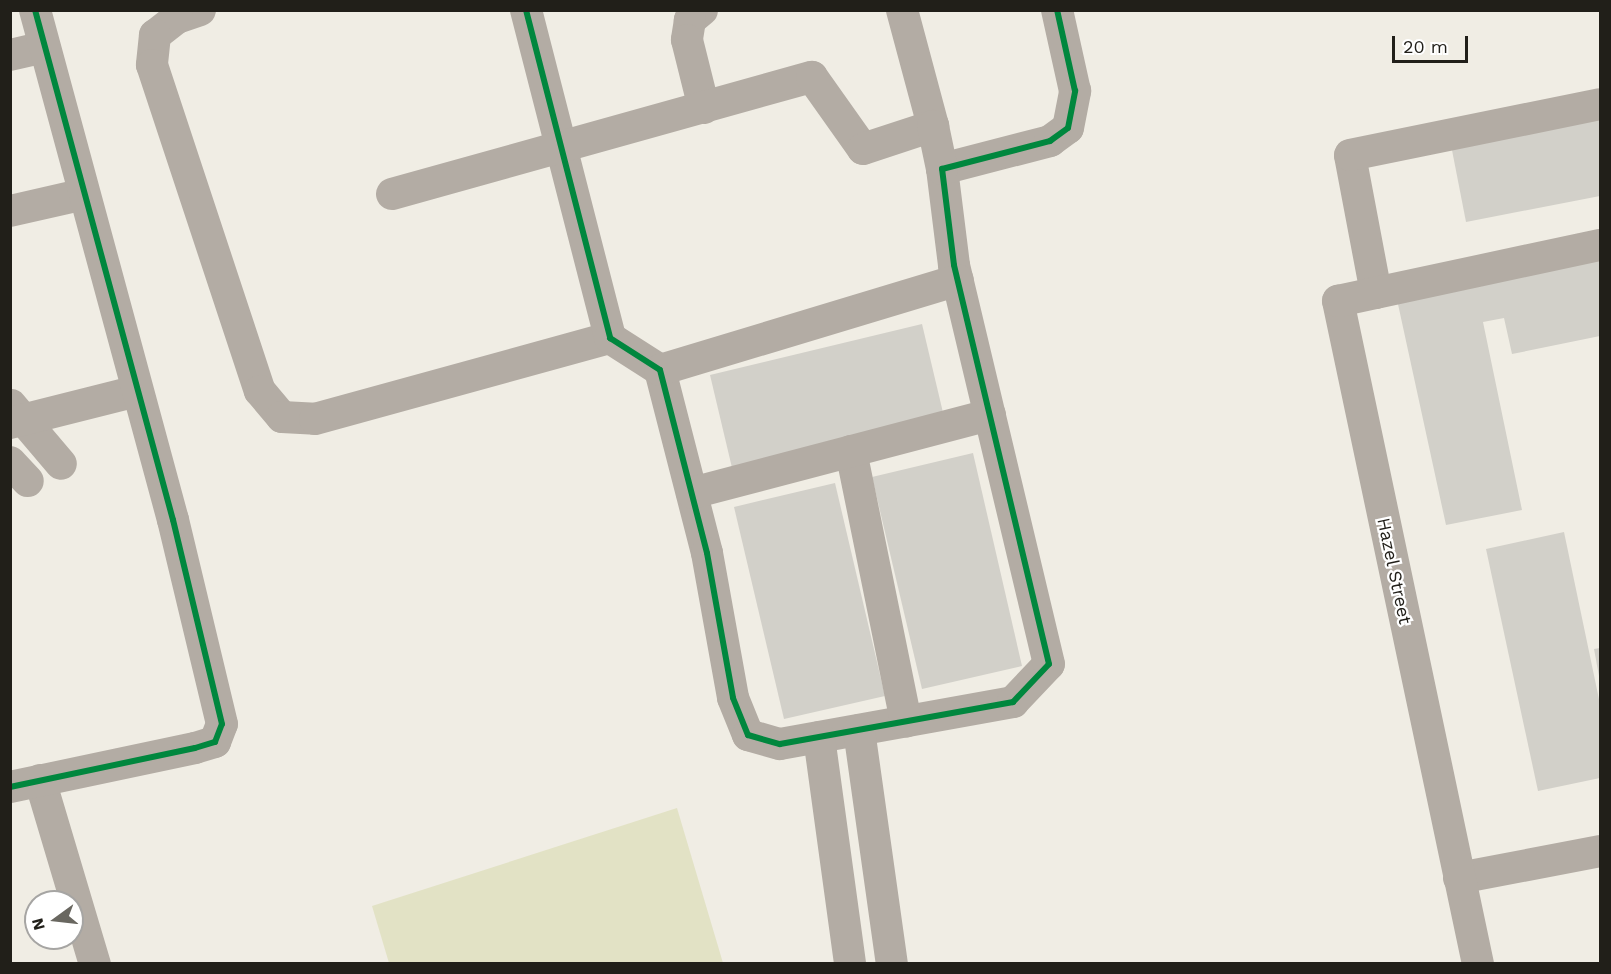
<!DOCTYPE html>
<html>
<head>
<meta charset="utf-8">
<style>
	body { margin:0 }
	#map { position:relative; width:1611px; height:974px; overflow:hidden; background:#f0ede4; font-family:"Work Sans",sans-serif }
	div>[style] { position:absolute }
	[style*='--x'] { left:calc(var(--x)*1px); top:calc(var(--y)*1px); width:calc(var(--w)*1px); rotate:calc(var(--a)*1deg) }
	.green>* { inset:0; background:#e2e2c5 }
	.building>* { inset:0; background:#d2d0c9 }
	.minor>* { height:32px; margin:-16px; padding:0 16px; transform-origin:16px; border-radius:16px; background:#b3aca4 }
	.cycleway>* { height:6px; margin:-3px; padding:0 3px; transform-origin:3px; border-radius:3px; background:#00873e }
	span { translate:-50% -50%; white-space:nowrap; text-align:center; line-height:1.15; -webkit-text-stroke:4.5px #fff; paint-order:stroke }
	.street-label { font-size:18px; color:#211f19 }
	.frame { position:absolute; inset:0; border:12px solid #211f19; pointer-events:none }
	.north { position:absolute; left:24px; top:890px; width:60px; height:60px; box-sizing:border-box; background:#fff; border:2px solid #a6a5a3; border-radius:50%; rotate:255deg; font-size:16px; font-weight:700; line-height:24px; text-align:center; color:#211f19 }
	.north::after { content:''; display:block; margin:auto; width:21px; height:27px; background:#696760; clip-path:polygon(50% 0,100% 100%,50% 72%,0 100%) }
	.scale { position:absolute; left:1392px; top:36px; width:76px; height:27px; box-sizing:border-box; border:3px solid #211f19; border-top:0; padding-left:8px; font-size:18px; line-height:21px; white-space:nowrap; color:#211f19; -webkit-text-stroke:4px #fff; paint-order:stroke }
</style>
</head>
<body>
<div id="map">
	<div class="green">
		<div style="clip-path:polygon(677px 808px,723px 963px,389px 963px,372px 906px)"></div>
	</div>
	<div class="building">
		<div style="clip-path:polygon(1600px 116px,1600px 196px,1466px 222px,1451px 145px)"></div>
		<div style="clip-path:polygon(1600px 253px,1600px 336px,1512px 354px,1504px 318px,1483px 322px,1522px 510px,1446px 525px,1396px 295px)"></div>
		<div style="clip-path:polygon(922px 324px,945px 421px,733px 472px,710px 375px)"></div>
		<div style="clip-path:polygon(973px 453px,1022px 666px,922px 689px,872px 477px)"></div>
		<div style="clip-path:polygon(835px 483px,885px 696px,784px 719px,734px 507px)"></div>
		<div style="clip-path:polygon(1564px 532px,1600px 704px,1600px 778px,1538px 791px,1486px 549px)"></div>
		<div style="clip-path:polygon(1600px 648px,1600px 676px,1599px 676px,1594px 649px)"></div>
	</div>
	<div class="minor">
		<div style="--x:200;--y:10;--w:24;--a:161"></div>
		<div style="--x:177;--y:18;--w:28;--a:142"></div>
		<div style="--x:155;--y:35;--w:30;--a:96"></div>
		<div style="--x:152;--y:65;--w:343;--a:71.7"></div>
		<div style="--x:260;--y:391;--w:34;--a:50"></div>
		<div style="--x:282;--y:417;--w:33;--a:3"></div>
		<div style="--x:315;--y:419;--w:306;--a:-15.4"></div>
		<div style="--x:526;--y:10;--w:339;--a:75.6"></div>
		<div style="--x:610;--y:338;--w:59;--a:32.6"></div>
		<div style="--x:660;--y:370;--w:189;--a:75.6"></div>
		<div style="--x:707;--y:553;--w:147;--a:79.8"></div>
		<div style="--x:733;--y:698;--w:40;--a:68"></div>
		<div style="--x:748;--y:735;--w:33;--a:16"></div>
		<div style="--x:780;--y:744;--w:237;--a:-10.2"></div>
		<div style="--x:1013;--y:702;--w:52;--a:-46.5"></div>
		<div style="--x:1049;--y:664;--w:410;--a:-103.4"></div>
		<div style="--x:954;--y:265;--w:97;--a:-97.1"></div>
		<div style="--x:942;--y:169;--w:112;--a:-14.5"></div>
		<div style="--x:1050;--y:141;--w:22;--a:-36"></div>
		<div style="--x:1068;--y:128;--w:38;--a:-79"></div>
		<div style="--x:1075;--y:91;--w:83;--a:-102.5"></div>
		<div style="--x:702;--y:10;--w:16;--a:140"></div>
		<div style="--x:690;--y:20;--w:20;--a:99"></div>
		<div style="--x:687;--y:40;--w:70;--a:76"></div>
		<div style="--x:902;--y:10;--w:120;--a:75"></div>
		<div style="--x:10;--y:55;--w:35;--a:-13"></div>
		<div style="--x:392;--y:194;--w:436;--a:-15.6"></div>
		<div style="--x:812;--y:77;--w:88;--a:54.7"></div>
		<div style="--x:863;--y:149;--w:74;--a:-18.2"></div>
		<div style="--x:933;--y:126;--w:44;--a:78.2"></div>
		<div style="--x:10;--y:211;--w:76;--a:-12.9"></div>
		<div style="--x:1376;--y:293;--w:140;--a:-100.7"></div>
		<div style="--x:1350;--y:155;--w:255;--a:-11.5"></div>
		<div style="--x:660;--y:370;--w:311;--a:-16.8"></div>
		<div style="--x:11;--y:405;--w:77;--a:49.7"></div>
		<div style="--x:10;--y:423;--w:131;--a:-14.1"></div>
		<div style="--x:851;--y:451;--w:276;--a:78.5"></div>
		<div style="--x:10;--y:462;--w:26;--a:47"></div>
		<div style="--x:692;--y:493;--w:308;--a:-14.7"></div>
		<div style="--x:859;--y:730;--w:236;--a:82"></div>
		<div style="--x:819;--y:737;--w:229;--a:82.2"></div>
		<div style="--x:40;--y:780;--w:192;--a:73.4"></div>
		<div style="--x:10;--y:787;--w:189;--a:-11.9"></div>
		<div style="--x:195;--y:748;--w:21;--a:-17"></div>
		<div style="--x:215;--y:742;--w:19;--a:-69"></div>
		<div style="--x:222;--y:724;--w:210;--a:-103.5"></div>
		<div style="--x:173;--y:520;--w:528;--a:-105.14"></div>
		<div style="--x:1459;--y:878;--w:144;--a:-10.8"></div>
		<div style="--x:1478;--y:964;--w:678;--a:-101.92"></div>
		<div style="--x:1338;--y:301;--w:268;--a:-12.1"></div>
	</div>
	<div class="cycleway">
		<div style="--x:526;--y:10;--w:339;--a:75.6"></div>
		<div style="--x:610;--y:338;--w:59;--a:32.6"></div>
		<div style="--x:660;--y:370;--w:189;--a:75.6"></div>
		<div style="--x:707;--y:553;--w:147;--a:79.8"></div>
		<div style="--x:733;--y:698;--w:40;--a:68"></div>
		<div style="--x:748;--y:735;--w:33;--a:16"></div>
		<div style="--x:780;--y:744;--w:237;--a:-10.2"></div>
		<div style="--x:1013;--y:702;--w:52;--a:-46.5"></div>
		<div style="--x:1049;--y:664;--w:410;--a:-103.4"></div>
		<div style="--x:954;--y:265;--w:97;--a:-97.1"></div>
		<div style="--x:942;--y:169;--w:112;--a:-14.5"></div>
		<div style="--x:1050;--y:141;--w:22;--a:-36"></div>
		<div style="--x:1068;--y:128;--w:38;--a:-79"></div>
		<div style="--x:1075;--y:91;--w:83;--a:-102.5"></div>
		<div style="--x:10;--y:787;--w:189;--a:-11.9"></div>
		<div style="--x:195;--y:748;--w:21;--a:-17"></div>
		<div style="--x:215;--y:742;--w:19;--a:-69"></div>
		<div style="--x:222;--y:724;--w:210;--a:-103.5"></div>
		<div style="--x:173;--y:520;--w:528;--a:-105.14"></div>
	</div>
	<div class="street-label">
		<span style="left:1394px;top:571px;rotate:78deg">Hazel Street</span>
	</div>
	<div class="frame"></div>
	<div class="north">N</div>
	<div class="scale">20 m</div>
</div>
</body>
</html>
